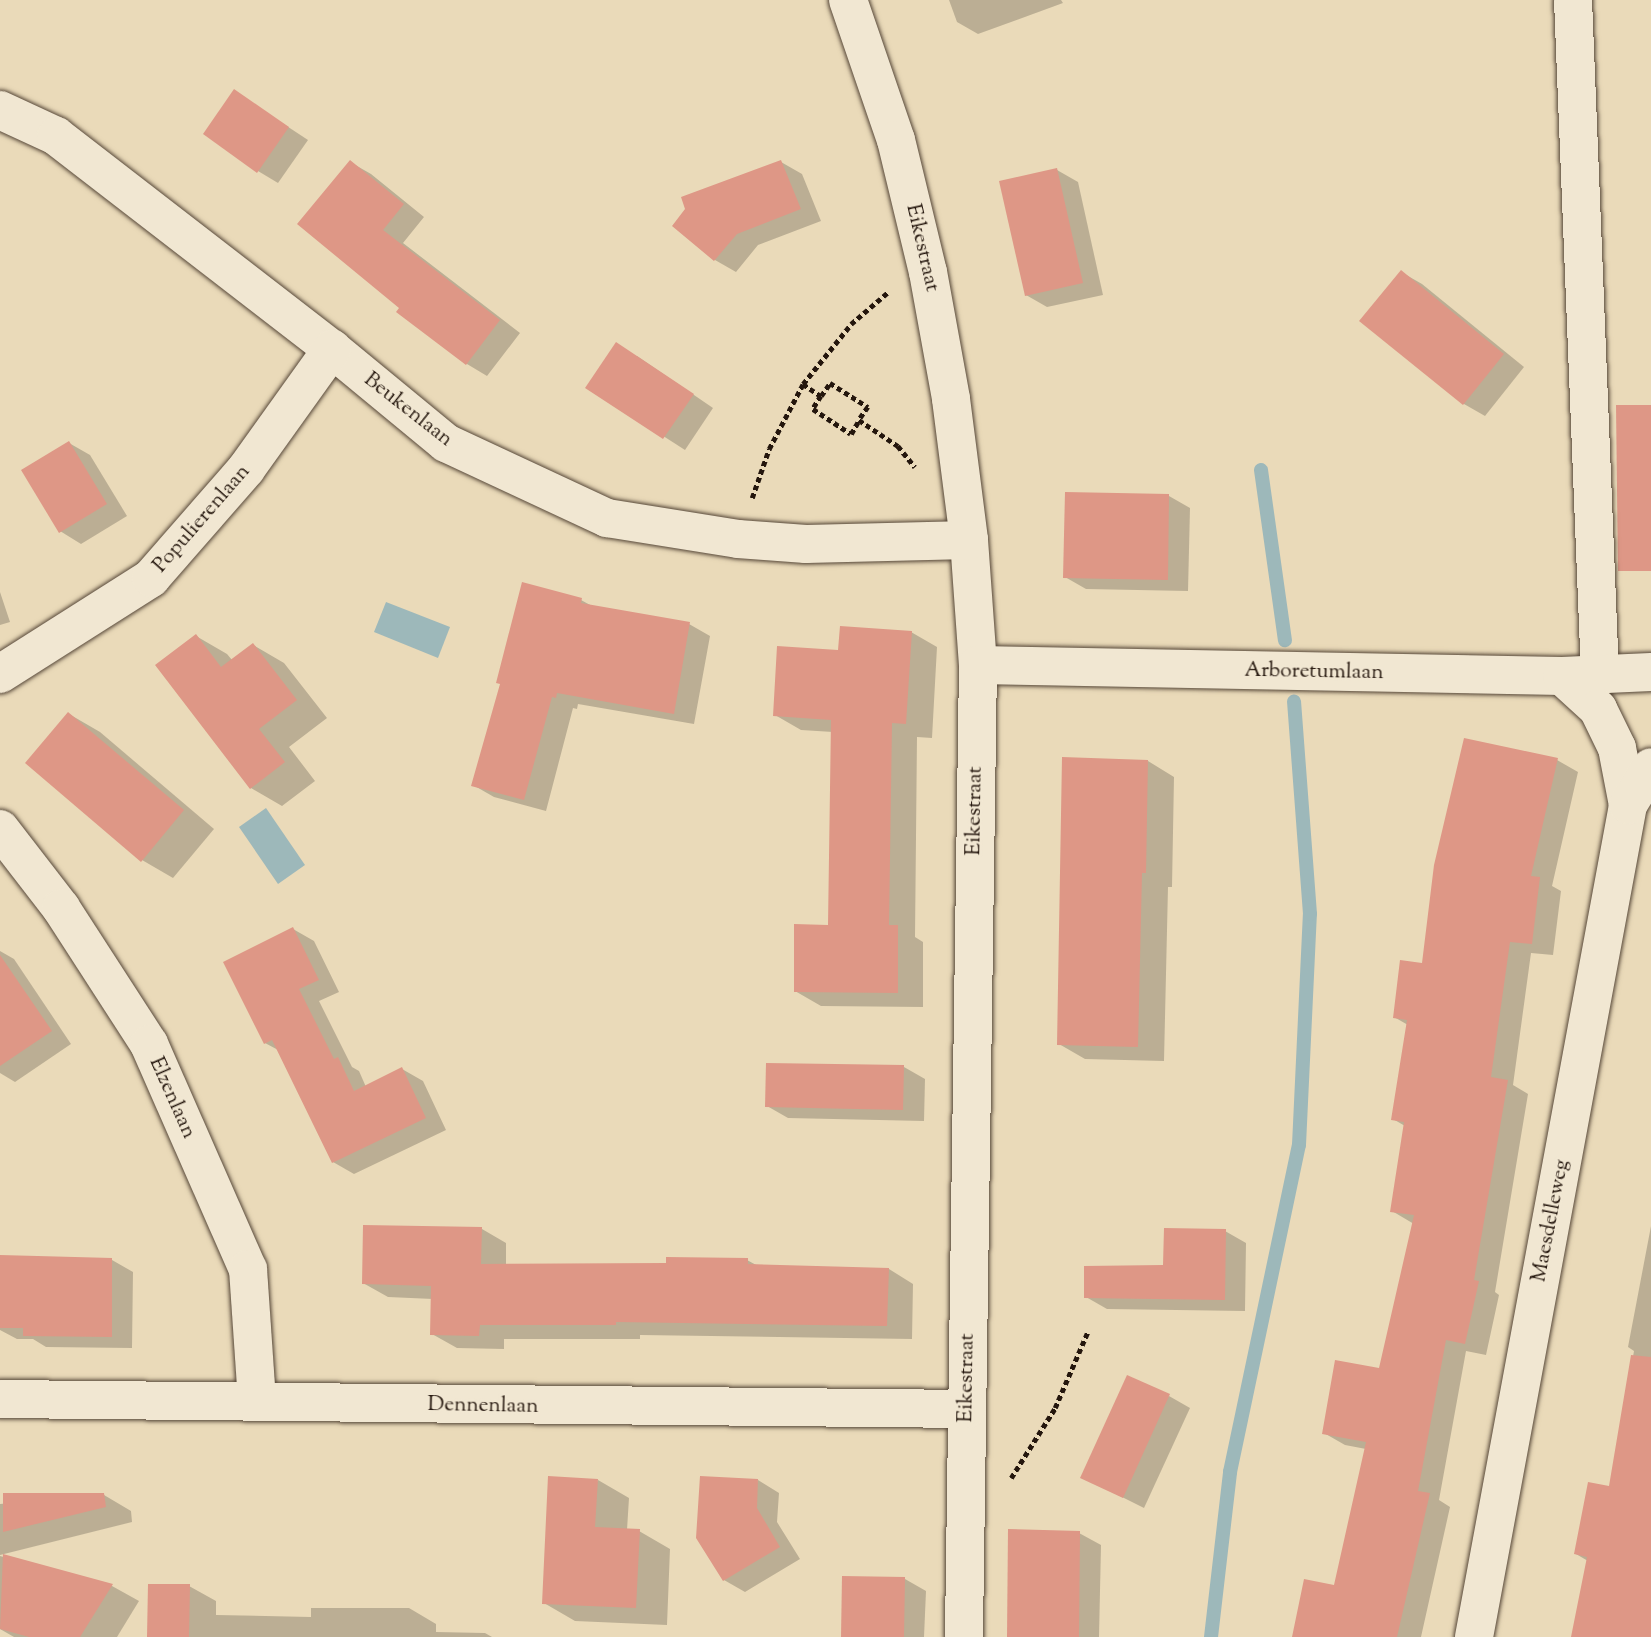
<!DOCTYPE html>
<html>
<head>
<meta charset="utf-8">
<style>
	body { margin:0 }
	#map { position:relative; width:1651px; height:1637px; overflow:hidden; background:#eadab9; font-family:"Sorts Mill Goudy",serif }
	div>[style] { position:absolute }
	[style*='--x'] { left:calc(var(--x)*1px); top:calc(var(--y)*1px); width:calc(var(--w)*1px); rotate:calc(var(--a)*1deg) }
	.water>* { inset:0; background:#9db8ba }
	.shadow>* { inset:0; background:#0003 }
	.stream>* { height:14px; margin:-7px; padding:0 7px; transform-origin:7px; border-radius:7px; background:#9db8ba }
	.building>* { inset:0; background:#de9786 }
	.path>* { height:4.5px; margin-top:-2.25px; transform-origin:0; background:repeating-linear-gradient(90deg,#24160d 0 5px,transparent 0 8.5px) }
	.roads { filter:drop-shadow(0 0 2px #564738) drop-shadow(0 0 2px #564738) }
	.minor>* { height:38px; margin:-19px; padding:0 19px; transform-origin:19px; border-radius:19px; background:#f1e7d2 }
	span { translate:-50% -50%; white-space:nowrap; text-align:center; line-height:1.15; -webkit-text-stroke:5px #f1e7d2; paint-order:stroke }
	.street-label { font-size:21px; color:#24160d }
</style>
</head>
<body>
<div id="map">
	<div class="water">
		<div style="clip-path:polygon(386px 602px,450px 627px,438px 658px,374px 632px)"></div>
		<div style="clip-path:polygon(266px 808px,305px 865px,278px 884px,239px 827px)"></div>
	</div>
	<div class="shadow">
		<div style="clip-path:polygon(949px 0,1061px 0,1063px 3px,978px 34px,957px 22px)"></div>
		<div style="clip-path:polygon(235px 92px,308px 140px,278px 183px,258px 171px)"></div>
		<div style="clip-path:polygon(350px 162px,371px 174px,424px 217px,403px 243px,520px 333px,487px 376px,467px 364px,402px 308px)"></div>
		<div style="clip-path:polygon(781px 162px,802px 174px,821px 221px,758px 245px,736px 272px,715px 260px,674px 226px,687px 210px)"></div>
		<div style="clip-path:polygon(1057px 170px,1078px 182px,1103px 295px,1047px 307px,1026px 295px)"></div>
		<div style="clip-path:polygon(1401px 272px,1422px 284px,1524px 367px,1485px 416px,1464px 404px)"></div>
		<div style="clip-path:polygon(637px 356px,713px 408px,685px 450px,587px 387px)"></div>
		<div style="clip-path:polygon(69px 443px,90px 455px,127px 516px,81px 544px,60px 531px)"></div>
		<div style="clip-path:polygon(1169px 496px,1190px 508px,1188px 591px,1086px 589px,1065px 577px)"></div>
		<div style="clip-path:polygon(0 592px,10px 622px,0 625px)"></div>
		<div style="clip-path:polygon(581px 600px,592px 606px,689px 624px,710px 636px,694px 724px,578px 704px,577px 709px,573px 708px,546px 811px,494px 797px,473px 785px)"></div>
		<div style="clip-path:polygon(911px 632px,937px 647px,932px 738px,917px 737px,915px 937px,923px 942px,923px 1007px,821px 1006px,795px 991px,830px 926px,833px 732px,801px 730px,775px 715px,840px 652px)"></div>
		<div style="clip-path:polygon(196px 636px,227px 654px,232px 660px,253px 645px,284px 663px,327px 718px,289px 747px,315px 781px,282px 806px,251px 788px)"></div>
		<div style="clip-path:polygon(69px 714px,100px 732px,214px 829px,173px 878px,142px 860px)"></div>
		<div style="clip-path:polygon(1557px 760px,1578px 772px,1552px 886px,1561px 891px,1553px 955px,1531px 953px,1513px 1085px,1528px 1094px,1495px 1292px,1499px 1295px,1486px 1355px,1466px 1351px,1439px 1500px,1450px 1507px,1421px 1637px,1298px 1637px,1335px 1587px,1366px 1449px,1345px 1445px,1324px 1433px,1380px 1370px,1414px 1224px,1392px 1211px,1405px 1126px,1393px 1119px,1408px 1025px,1394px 1017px,1424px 965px)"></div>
		<div style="clip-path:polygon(1148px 761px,1174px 777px,1172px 887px,1168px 887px,1164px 1061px,1085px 1059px,1059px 1044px)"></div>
		<div style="clip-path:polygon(293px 929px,314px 941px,339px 992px,319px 1001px,352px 1067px,359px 1071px,366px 1087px,402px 1069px,423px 1081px,446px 1130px,354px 1174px,333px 1162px,280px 1051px,265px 1043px)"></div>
		<div style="clip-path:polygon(0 951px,14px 959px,71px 1044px,15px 1082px,0 1073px)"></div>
		<div style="clip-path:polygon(904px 1067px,925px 1079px,924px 1121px,788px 1118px,767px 1106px)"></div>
		<div style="clip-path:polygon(1651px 1226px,1651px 1637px,1573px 1637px,1588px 1561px,1576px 1554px,1610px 1488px,1634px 1351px,1628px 1347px)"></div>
		<div style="clip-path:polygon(482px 1229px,506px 1243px,506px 1266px,668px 1265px,747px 1260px,758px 1266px,889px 1269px,913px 1284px,912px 1339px,640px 1335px,640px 1339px,504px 1339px,504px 1349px,457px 1348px,432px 1334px,433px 1299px,388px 1297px,363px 1283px)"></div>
		<div style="clip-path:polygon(1225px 1231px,1246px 1243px,1245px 1311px,1107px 1309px,1086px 1297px,1164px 1267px)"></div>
		<div style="clip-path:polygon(0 1256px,112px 1260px,133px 1272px,132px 1348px,46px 1347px,33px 1339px,17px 1339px,0 1330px)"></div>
		<div style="clip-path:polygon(1169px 1396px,1190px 1408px,1144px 1508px,1082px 1477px)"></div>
		<div style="clip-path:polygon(598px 1480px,629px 1498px,627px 1530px,639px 1531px,670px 1549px,667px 1625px,575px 1621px,544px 1603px)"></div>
		<div style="clip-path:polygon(758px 1480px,779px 1493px,777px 1522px,800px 1559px,745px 1592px,724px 1580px)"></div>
		<div style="clip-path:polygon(104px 1495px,131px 1511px,132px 1522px,0 1555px,0 1504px)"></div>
		<div style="clip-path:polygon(1079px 1533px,1101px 1545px,1099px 1637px,1008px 1637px)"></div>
		<div style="clip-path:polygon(0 1556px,112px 1586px,139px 1601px,117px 1637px,14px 1637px,0 1629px)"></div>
		<div style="clip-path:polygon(905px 1579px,926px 1591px,924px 1637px,843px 1637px)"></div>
		<div style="clip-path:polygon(189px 1586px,216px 1601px,216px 1615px,311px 1617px,311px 1608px,409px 1608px,436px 1624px,436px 1632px,485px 1633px,492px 1637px,149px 1637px)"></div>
	</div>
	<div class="stream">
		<div style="--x:1261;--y:470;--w:172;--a:82"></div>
		<div style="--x:1211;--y:1637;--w:166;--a:-83.4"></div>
		<div style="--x:1230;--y:1472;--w:334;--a:-78.1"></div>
		<div style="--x:1299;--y:1145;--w:231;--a:-87.3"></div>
		<div style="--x:1310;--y:914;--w:213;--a:-94.3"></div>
	</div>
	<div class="building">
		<div style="clip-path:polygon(234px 89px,289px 127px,257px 173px,203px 134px)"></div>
		<div style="clip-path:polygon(350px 160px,404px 204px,383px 230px,500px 320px,466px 365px,396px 312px,399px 308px,297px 224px)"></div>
		<div style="clip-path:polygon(781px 160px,801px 209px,737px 234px,714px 261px,672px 226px,685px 209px,681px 197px)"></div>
		<div style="clip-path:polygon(1057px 168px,1083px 283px,1025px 296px,999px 181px)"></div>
		<div style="clip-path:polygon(1401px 270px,1504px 354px,1463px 405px,1359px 321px)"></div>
		<div style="clip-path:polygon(616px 342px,694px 394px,663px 439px,585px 388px)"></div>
		<div style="clip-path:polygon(1616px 405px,1651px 405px,1651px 571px,1618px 571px)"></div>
		<div style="clip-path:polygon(69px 441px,107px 504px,59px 533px,21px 470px)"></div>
		<div style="clip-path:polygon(1065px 492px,1169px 494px,1168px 580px,1063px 578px)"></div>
		<div style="clip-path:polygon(522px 582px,582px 598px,581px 603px,690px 622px,674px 714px,557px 693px,556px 698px,552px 697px,524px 800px,471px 786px,500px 684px,496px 683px)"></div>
		<div style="clip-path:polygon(840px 626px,912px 631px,906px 724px,892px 723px,889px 925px,898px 925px,898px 993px,794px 992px,794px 924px,828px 925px,831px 720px,773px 716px,777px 646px,838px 650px)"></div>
		<div style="clip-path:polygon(196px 634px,221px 667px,253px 643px,297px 700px,259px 729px,285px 762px,250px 789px,155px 665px)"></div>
		<div style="clip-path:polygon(68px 712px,184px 810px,141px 862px,25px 763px)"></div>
		<div style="clip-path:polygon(1464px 738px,1558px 758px,1531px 876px,1540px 877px,1532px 944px,1510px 942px,1491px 1077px,1508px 1080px,1474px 1280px,1479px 1281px,1465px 1344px,1446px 1340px,1418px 1491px,1430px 1493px,1397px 1637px,1292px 1637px,1304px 1579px,1334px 1585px,1366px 1442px,1322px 1434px,1335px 1360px,1379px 1368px,1414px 1215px,1390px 1212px,1404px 1122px,1391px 1120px,1407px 1020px,1393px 1018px,1400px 960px,1422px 963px,1434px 865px)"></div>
		<div style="clip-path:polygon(1062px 757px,1148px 760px,1146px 873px,1142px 873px,1138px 1047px,1057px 1045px)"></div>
		<div style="clip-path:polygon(293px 927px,319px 980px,299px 989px,334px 1059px,338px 1057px,354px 1091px,402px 1067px,426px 1118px,332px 1163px,272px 1040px,264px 1044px,223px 962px)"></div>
		<div style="clip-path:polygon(0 955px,52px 1031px,0 1066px)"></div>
		<div style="clip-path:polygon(766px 1063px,904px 1065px,903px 1110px,765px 1107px)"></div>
		<div style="clip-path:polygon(363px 1225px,482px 1227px,481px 1264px,666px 1263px,666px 1257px,748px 1258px,748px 1264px,889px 1268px,887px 1326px,616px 1322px,616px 1325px,480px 1325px,479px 1336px,430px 1335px,431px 1286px,362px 1284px)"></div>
		<div style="clip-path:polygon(1164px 1228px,1226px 1229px,1225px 1300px,1084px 1298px,1084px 1266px,1163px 1265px)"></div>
		<div style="clip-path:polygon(0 1255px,112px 1258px,112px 1337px,23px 1336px,23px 1328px,0 1328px)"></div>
		<div style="clip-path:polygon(1631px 1355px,1651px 1357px,1651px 1637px,1571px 1637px,1587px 1557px,1574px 1554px,1588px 1482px,1609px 1486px)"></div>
		<div style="clip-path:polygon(1127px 1375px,1170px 1394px,1123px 1498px,1080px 1478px)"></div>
		<div style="clip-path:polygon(548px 1476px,598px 1479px,595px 1527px,640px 1529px,636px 1608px,542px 1604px)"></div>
		<div style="clip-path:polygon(700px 1476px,758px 1479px,757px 1508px,780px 1547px,723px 1581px,696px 1538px)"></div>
		<div style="clip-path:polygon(3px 1493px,104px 1493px,106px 1507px,3px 1532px)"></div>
		<div style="clip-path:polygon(1008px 1529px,1080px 1531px,1079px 1637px,1007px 1637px)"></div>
		<div style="clip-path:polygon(3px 1554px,113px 1584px,80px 1637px,29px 1637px,0 1629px)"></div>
		<div style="clip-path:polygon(842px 1576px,905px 1577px,904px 1637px,841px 1637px)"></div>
		<div style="clip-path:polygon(148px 1584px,190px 1584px,189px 1637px,147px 1637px)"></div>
	</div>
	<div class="path">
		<div style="--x:803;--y:384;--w:22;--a:34"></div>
		<div style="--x:821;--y:396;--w:15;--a:122"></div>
		<div style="--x:813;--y:409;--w:45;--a:33.3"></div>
		<div style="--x:851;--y:434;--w:16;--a:-60"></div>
		<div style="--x:821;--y:396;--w:16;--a:-55"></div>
		<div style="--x:830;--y:383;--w:45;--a:32.3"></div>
		<div style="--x:868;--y:407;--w:16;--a:125"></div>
		<div style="--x:859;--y:420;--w:47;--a:33.7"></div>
		<div style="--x:898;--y:446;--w:27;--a:51"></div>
		<div style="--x:752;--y:498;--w:52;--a:-70.9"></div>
		<div style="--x:769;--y:449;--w:73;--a:-62.4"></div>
		<div style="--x:803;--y:384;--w:77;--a:-51.3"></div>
		<div style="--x:851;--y:324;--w:48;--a:-40.7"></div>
		<div style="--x:1011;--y:1478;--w:83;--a:-57.8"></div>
		<div style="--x:1055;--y:1408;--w:84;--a:-66.8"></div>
	</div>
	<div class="roads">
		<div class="minor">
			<div style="--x:848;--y:0;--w:148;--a:71.1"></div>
			<div style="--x:896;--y:140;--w:136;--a:76.4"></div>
			<div style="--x:928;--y:272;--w:129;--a:79.7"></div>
			<div style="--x:951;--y:399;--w:142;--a:82.7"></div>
			<div style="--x:969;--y:540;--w:125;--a:85.9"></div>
			<div style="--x:978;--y:665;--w:972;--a:90.83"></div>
			<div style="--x:1573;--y:0;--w:677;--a:87.71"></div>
			<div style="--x:0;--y:110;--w:62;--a:24.9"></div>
			<div style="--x:56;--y:136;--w:349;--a:37.7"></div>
			<div style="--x:332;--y:349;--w:148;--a:39.5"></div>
			<div style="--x:446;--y:443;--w:178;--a:25"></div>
			<div style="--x:607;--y:518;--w:133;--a:9.1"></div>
			<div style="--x:738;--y:539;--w:68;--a:4.2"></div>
			<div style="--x:806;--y:544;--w:163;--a:-1.4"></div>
			<div style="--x:978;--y:665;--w:584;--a:1.08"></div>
			<div style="--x:1562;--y:676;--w:89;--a:-2.6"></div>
			<div style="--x:0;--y:674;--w:179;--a:-32.4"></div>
			<div style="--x:151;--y:578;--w:145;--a:-48.9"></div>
			<div style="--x:246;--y:469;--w:148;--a:-54.4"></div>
			<div style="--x:1562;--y:676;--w:49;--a:42.5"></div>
			<div style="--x:1598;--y:709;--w:43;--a:64"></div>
			<div style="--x:1617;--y:748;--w:58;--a:79.1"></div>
			<div style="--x:0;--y:829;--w:100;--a:52.3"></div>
			<div style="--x:61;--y:908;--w:162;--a:57.1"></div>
			<div style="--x:149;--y:1044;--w:246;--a:66.3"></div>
			<div style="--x:248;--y:1269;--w:133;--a:86.1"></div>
			<div style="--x:0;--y:1399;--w:967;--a:0.59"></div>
			<div style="--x:1474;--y:1637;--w:846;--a:-79.51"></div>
			<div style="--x:1628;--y:805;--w:44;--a:-58.8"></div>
		</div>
	</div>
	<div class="street-label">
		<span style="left:922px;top:248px;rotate:77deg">Eikestraat</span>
		<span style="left:408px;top:410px;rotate:38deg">Beukenlaan</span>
		<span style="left:202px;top:519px;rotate:-49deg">Populierenlaan</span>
		<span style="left:1314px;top:672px;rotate:1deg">Arboretumlaan</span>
		<span style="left:975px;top:811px;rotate:-89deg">Eikestraat</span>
		<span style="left:172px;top:1098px;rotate:66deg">Elzenlaan</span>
		<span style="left:1551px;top:1221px;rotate:-79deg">Maesdelleweg</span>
		<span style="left:967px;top:1378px;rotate:-89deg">Eikestraat</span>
		<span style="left:483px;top:1406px;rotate:1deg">Dennenlaan</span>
	</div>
</div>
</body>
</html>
